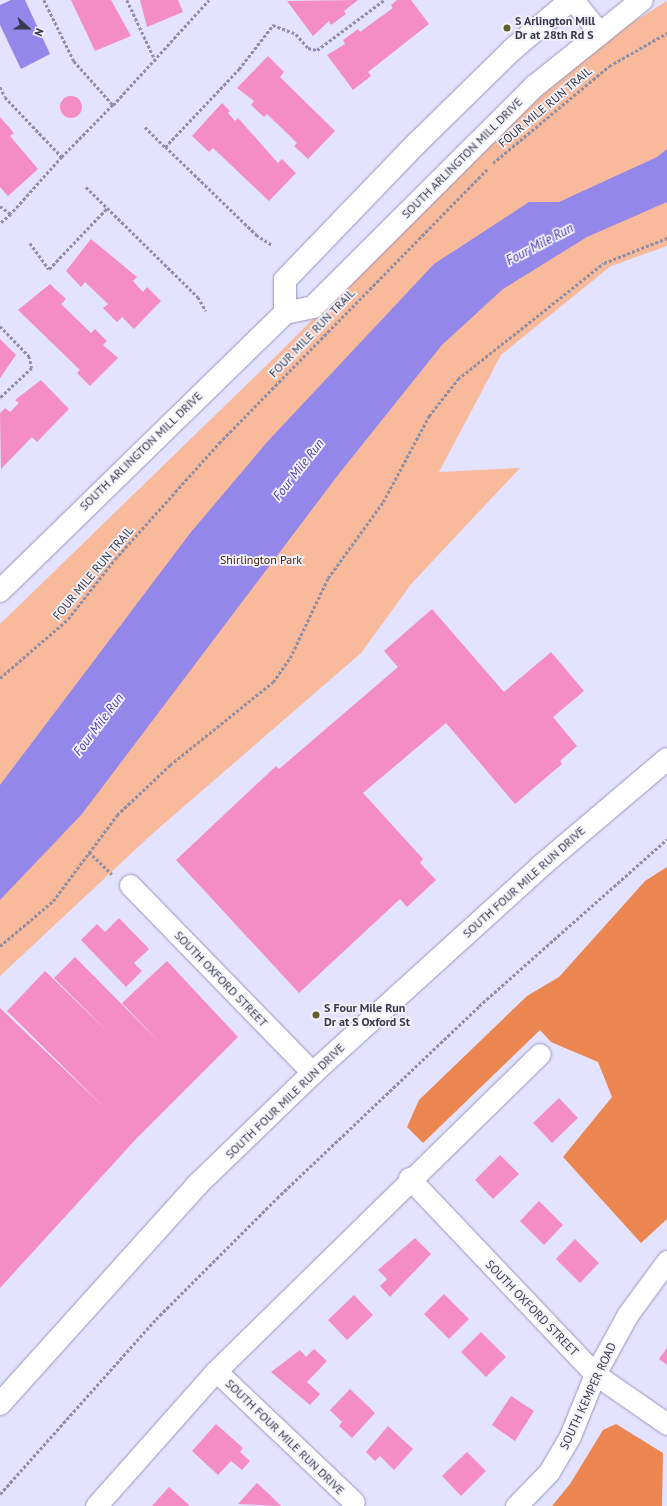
<!DOCTYPE html>
<html>
<head>
<meta charset="utf-8">
<style>
	body { margin:0 }
	#map { position:relative; width:667px; height:1506px; overflow:hidden; background:#e3e3ff; font-family:"PT Sans",sans-serif }
	div>[style] { position:absolute }
	[style*='--x'] { left:calc(var(--x)*1px); top:calc(var(--y)*1px); width:calc(var(--w)*1px); rotate:calc(var(--a)*1deg) }
	.green>* { inset:0; background:#f9ba9c }
	.forest>* { inset:0; background:#ec8650 }
	.water>* { inset:0; background:#9387ea }
	.building>* { inset:0; background:#f48cc5 }
	.round { border-radius:50% }
	.path>* { height:2.5px; margin-top:-1.25px; transform-origin:0; background:repeating-linear-gradient(90deg,#8f8fa6 0 3px,transparent 0 5px) }
	.roads { filter:drop-shadow(0 0 1px #9694bf) drop-shadow(0 0 1px #9694bf) }
	.street>* { height:21px; margin:-10.5px; padding:0 10.5px; transform-origin:10.5px; border-radius:10.5px; background:#fff }
	.secondary>* { height:22px; margin:-11px; padding:0 11px; transform-origin:11px; border-radius:11px; background:#fff }
	.dots>* { width:11px; height:11px; translate:-50% -50%; box-sizing:border-box; border:2px solid #f2f2fb; border-radius:50% }
	span { translate:-50% -50%; white-space:nowrap; text-align:center; line-height:1.15; -webkit-text-stroke:3.5px #f2f2fb; paint-order:stroke }
	.poi-label { font-size:12px; color:#3a394b; font-weight:700 }
	.left { translate:0 -50%; text-align:left }
	.street-label { font-size:12px; color:#3a394b }
	.park-label { font-size:12px; color:#4a220c }
	.water-label { font-size:13px; color:#5037a9; font-style:italic }
	.north { position:absolute; left:8px; top:8px; width:40px; height:40px; -webkit-text-stroke:3px #f2f2fb; paint-order:stroke; rotate:111deg; font-size:11px; font-weight:700; line-height:16px; text-align:center; color:#3a394b }
	.north::after { content:''; display:block; margin:auto; width:14px; height:18px; background:#3a394b; clip-path:polygon(50% 0,100% 100%,50% 72%,0 100%) }
</style>
</head>
<body>
<div id="map">
	<div class="green">
		<div style="clip-path:polygon(667px 1px,667px 246px,611px 266px,501px 355px,439px 472px,520px 468px,412px 583px,361px 653px,151px 835px,0 976px,0 624px,275px 357px,540px 92px,620px 30px)"></div>
	</div>
	<div class="forest">
		<div style="clip-path:polygon(667px 867px,667px 1219px,641px 1243px,563px 1157px,612px 1097px,598px 1062px,551px 1042px,540px 1030px,423px 1143px,407px 1127px,419px 1100px,527px 996px,559px 977px,645px 881px)"></div>
		<div style="clip-path:polygon(616px 1424px,663px 1453px,662px 1506px,552px 1506px,570px 1484px,603px 1430px)"></div>
	</div>
	<div class="water">
		<div style="clip-path:polygon(11px 0,25px 0,50px 54px,21px 69px,0 25px,0 5px)"></div>
		<div style="clip-path:polygon(667px 149px,667px 202px,587px 237px,503px 289px,442px 345px,338px 475px,82px 814px,0 900px,0 785px,191px 532px,268px 441px,434px 264px,529px 202px,559px 202px,657px 157px)"></div>
	</div>
	<div class="building">
		<div style="clip-path:polygon(71px 0,111px 0,131px 36px,95px 51px)"></div>
		<div style="clip-path:polygon(140px 0,178px 0,183px 12px,147px 27px)"></div>
		<div style="clip-path:polygon(358px 0,344px 11px,346px 14px,331px 25px,329px 21px,313px 36px,287px 1px)"></div>
		<div style="clip-path:polygon(397px 0,411px 0,429px 24px,368px 72px,371px 76px,353px 90px,327px 55px,345px 44px,343px 40px,358px 29px,360px 32px,393px 8px,391px 5px)"></div>
		<div style="clip-path:polygon(268px 56px,284px 72px,280px 77px,335px 131px,308px 159px,294px 146px,297px 143px,267px 114px,264px 117px,251px 105px,254px 101px,237px 88px)"></div>
		<div class="round" style="left:60px;top:96px;width:22px;height:22px"></div>
		<div style="clip-path:polygon(222px 103px,230px 111px,228px 113px,235px 121px,238px 118px,278px 163px,282px 159px,296px 173px,269px 201px,213px 148px,209px 152px,192px 136px)"></div>
		<div style="clip-path:polygon(0 117px,14px 133px,10px 136px,38px 169px,8px 196px,0 187px)"></div>
		<div style="clip-path:polygon(91px 239px,137px 277px,133px 281px,143px 292px,147px 287px,161px 301px,134px 329px,122px 317px,117px 322px,103px 308px,108px 304px,85px 282px,81px 287px,66px 271px)"></div>
		<div style="clip-path:polygon(50px 284px,66px 299px,61px 304px,91px 333px,95px 329px,107px 341px,103px 345px,118px 358px,90px 386px,77px 373px,80px 370px,18px 310px)"></div>
		<div style="clip-path:polygon(0 339px,16px 355px,0 378px)"></div>
		<div style="clip-path:polygon(41px 380px,69px 409px,37px 442px,32px 437px,1px 469px,0 413px,5px 408px,10px 412px,19px 403px,15px 400px)"></div>
		<div style="clip-path:polygon(432px 609px,504px 692px,551px 652px,584px 691px,553px 717px,577px 746px,560px 761px,562px 764px,515px 804px,446px 723px,363px 793px,423px 859px,420px 863px,436px 880px,407px 907px,400px 899px,299px 993px,176px 860px,276px 766px,279px 769px,398px 667px,384px 651px)"></div>
		<div style="clip-path:polygon(119px 918px,149px 949px,134px 963px,142px 971px,126px 987px,81px 940px,97px 924px,105px 932px)"></div>
		<div style="clip-path:polygon(75px 957px,162px 1045px,122px 1003px,167px 961px,238px 1037px,136px 1139px,0 1288px,0 1008px,108px 1111px,7px 1011px,45px 971px,110px 1034px,54px 978px)"></div>
		<div style="clip-path:polygon(559px 1098px,578px 1118px,552px 1143px,533px 1123px)"></div>
		<div style="clip-path:polygon(500px 1155px,519px 1174px,493px 1199px,475px 1180px)"></div>
		<div style="clip-path:polygon(539px 1201px,563px 1225px,544px 1245px,520px 1221px)"></div>
		<div style="clip-path:polygon(415px 1238px,431px 1254px,390px 1297px,380px 1286px,387px 1279px,378px 1270px)"></div>
		<div style="clip-path:polygon(575px 1239px,599px 1263px,580px 1283px,556px 1259px)"></div>
		<div style="clip-path:polygon(444px 1294px,469px 1319px,449px 1339px,424px 1314px)"></div>
		<div style="clip-path:polygon(354px 1295px,373px 1315px,347px 1340px,328px 1320px)"></div>
		<div style="clip-path:polygon(481px 1332px,506px 1357px,486px 1377px,461px 1352px)"></div>
		<div style="clip-path:polygon(667px 1348px,667px 1365px,659px 1359px)"></div>
		<div style="clip-path:polygon(314px 1349px,327px 1361px,307px 1382px,320px 1394px,310px 1405px,271px 1372px,300px 1350px,306px 1357px)"></div>
		<div style="clip-path:polygon(350px 1389px,375px 1413px,352px 1438px,339px 1426px,342px 1422px,330px 1410px)"></div>
		<div style="clip-path:polygon(511px 1396px,534px 1411px,515px 1441px,492px 1425px)"></div>
		<div style="clip-path:polygon(216px 1424px,243px 1448px,240px 1452px,250px 1461px,242px 1470px,231px 1461px,218px 1475px,192px 1451px)"></div>
		<div style="clip-path:polygon(388px 1426px,413px 1449px,394px 1470px,380px 1456px,375px 1461px,366px 1452px)"></div>
		<div style="clip-path:polygon(467px 1452px,486px 1471px,461px 1496px,442px 1476px)"></div>
		<div style="clip-path:polygon(257px 1483px,270px 1495px,281px 1506px,238px 1504px)"></div>
		<div style="clip-path:polygon(169px 1487px,189px 1505px,188px 1506px,152px 1506px)"></div>
	</div>
	<div class="path">
		<div style="--x:44;--y:0;--w:68;--a:63.8"></div>
		<div style="--x:74;--y:61;--w:59;--a:48.4"></div>
		<div style="--x:113;--y:105;--w:73;--a:134.4"></div>
		<div style="--x:127;--y:0;--w:68;--a:64.9"></div>
		<div style="--x:0;--y:87;--w:11;--a:63"></div>
		<div style="--x:5;--y:97;--w:83;--a:46.5"></div>
		<div style="--x:62;--y:157;--w:76;--a:131.8"></div>
		<div style="--x:113;--y:105;--w:142;--a:-47.6"></div>
		<div style="--x:145;--y:127;--w:28;--a:45"></div>
		<div style="--x:493;--y:163;--w:151;--a:-39.9"></div>
		<div style="--x:609;--y:66;--w:67;--a:-29.6"></div>
		<div style="--x:86;--y:187;--w:157;--a:44.5"></div>
		<div style="--x:198;--y:297;--w:16;--a:60"></div>
		<div style="--x:0;--y:206;--w:14;--a:36"></div>
		<div style="--x:11;--y:214;--w:15;--a:138"></div>
		<div style="--x:30;--y:243;--w:32;--a:54"></div>
		<div style="--x:49;--y:269;--w:84;--a:-46.4"></div>
		<div style="--x:271;--y:245;--w:17;--a:-147"></div>
		<div style="--x:257;--y:236;--w:128;--a:-135.9"></div>
		<div style="--x:165;--y:147;--w:108;--a:-46.5"></div>
		<div style="--x:239;--y:69;--w:56;--a:-52.3"></div>
		<div style="--x:273;--y:25;--w:25;--a:21"></div>
		<div style="--x:296;--y:34;--w:18;--a:49"></div>
		<div style="--x:308;--y:48;--w:9;--a:13"></div>
		<div style="--x:317;--y:50;--w:84;--a:-36.7"></div>
		<div style="--x:0;--y:326;--w:42;--a:46"></div>
		<div style="--x:29;--y:356;--w:12;--a:76"></div>
		<div style="--x:32;--y:368;--w:44;--a:136.8"></div>
		<div style="--x:0;--y:678;--w:90;--a:-40.9"></div>
		<div style="--x:68;--y:619;--w:76;--a:-51.9"></div>
		<div style="--x:115;--y:559;--w:156;--a:-48.1"></div>
		<div style="--x:219;--y:443;--w:383;--a:-45.6"></div>
		<div style="--x:89;--y:852;--w:32;--a:44"></div>
		<div style="--x:0;--y:946;--w:70;--a:-40.3"></div>
		<div style="--x:53;--y:901;--w:107;--a:-53.3"></div>
		<div style="--x:117;--y:815;--w:73;--a:-43.3"></div>
		<div style="--x:170;--y:765;--w:132;--a:-38.9"></div>
		<div style="--x:273;--y:682;--w:29;--a:-55"></div>
		<div style="--x:290;--y:658;--w:89;--a:-64.6"></div>
		<div style="--x:328;--y:578;--w:94;--a:-54.1"></div>
		<div style="--x:383;--y:502;--w:98;--a:-61.9"></div>
		<div style="--x:429;--y:416;--w:47;--a:-51.9"></div>
		<div style="--x:458;--y:379;--w:186;--a:-38.5"></div>
		<div style="--x:604;--y:263;--w:68;--a:-21.6"></div>
		<div style="--x:0;--y:1494;--w:234;--a:-48.3"></div>
		<div style="--x:156;--y:1319;--w:171;--a:-45"></div>
		<div style="--x:277;--y:1198;--w:279;--a:-43.5"></div>
		<div style="--x:479;--y:1006;--w:251;--a:-41.6"></div>
	</div>
	<div class="roads">
		<div class="street">
			<div style="--x:573;--y:0;--w:41;--a:50.9"></div>
			<div style="--x:130;--y:885;--w:262;--a:45.8"></div>
			<div style="--x:409;--y:1178;--w:270;--a:46.5"></div>
			<div style="--x:595;--y:1374;--w:88;--a:34.8"></div>
			<div style="--x:216;--y:1371;--w:190;--a:43.5"></div>
			<div style="--x:96;--y:1506;--w:181;--a:-48.4"></div>
			<div style="--x:216;--y:1371;--w:453;--a:-44.4"></div>
			<div style="--x:516;--y:1506;--w:47;--a:-45.9"></div>
			<div style="--x:549;--y:1472;--w:42;--a:-59.7"></div>
			<div style="--x:570;--y:1436;--w:67;--a:-68"></div>
			<div style="--x:595;--y:1374;--w:68;--a:-61.2"></div>
			<div style="--x:628;--y:1314;--w:66;--a:-53.7"></div>
		</div>
		<div class="secondary">
			<div style="--x:285;--y:313;--w:33;--a:-90"></div>
			<div style="--x:285;--y:280;--w:190;--a:-46.1"></div>
			<div style="--x:417;--y:143;--w:134;--a:-44.4"></div>
			<div style="--x:513;--y:49;--w:76;--a:-40.2"></div>
			<div style="--x:0;--y:591;--w:398;--a:-44.3"></div>
			<div style="--x:285;--y:313;--w:29;--a:-12"></div>
			<div style="--x:313;--y:307;--w:313;--a:-44.9"></div>
			<div style="--x:535;--y:86;--w:137;--a:-38.8"></div>
			<div style="--x:0;--y:1404;--w:295;--a:-48"></div>
			<div style="--x:197;--y:1185;--w:161;--a:-44"></div>
			<div style="--x:313;--y:1073;--w:308;--a:-42.2"></div>
			<div style="--x:541;--y:866;--w:165;--a:-40.3"></div>
		</div>
	</div>
	<div class="dots">
		<div style="left:507px;top:28px;background:#615f2c"></div>
		<div style="left:316px;top:1015px;background:#615f2c"></div>
	</div>
	<div class="poi-label">
		<span class="left" style="left:515px;top:28px">S Arlington Mill<br>Dr at 28th Rd S</span>
		<span class="left" style="left:324px;top:1015px">S Four Mile Run<br>Dr at S Oxford St</span>
	</div>
	<div class="street-label">
		<span style="left:545px;top:107px;rotate:-40deg">FOUR MILE RUN TRAIL</span>
		<span style="left:462px;top:158px;rotate:-45deg">SOUTH ARLINGTON MILL DRIVE</span>
		<span style="left:312px;top:333px;rotate:-46deg">FOUR MILE RUN TRAIL</span>
		<span style="left:141px;top:451px;rotate:-44deg">SOUTH ARLINGTON MILL DRIVE</span>
		<span style="left:93px;top:573px;rotate:-50deg">FOUR MILE RUN TRAIL</span>
		<span style="left:524px;top:882px;rotate:-42deg">SOUTH FOUR MILE RUN DRIVE</span>
		<span style="left:221px;top:979px;rotate:46deg">SOUTH OXFORD STREET</span>
		<span style="left:285px;top:1101px;rotate:-44deg">SOUTH FOUR MILE RUN DRIVE</span>
		<span style="left:532px;top:1308px;rotate:46deg">SOUTH OXFORD STREET</span>
		<span style="left:588px;top:1396px;rotate:-65deg">SOUTH KEMPER ROAD</span>
		<span style="left:285px;top:1437px;rotate:44deg">SOUTH FOUR MILE RUN DRIVE</span>
	</div>
	<div class="park-label">
		<span style="left:261px;top:560px">Shirlington Park</span>
	</div>
	<div class="water-label">
		<span style="left:540px;top:245px;rotate:-28deg">Four Mile Run</span>
		<span style="left:299px;top:470px;rotate:-52deg">Four Mile Run</span>
		<span style="left:99px;top:725px;rotate:-53deg">Four Mile Run</span>
	</div>
	<div class="north">N</div>
</div>
</body>
</html>
